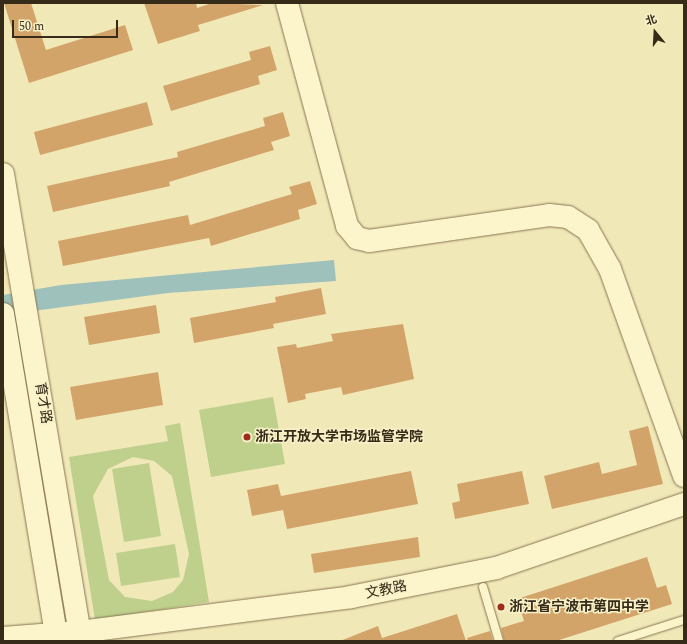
<!DOCTYPE html>
<html>
<head>
<meta charset="utf-8">
<style>
	body { margin:0 }
	#map { position:relative; width:687px; height:644px; overflow:hidden; background:#f1e8b8; font-family:Spectral,"Noto Sans SC",serif }
	div>[style] { position:absolute }
	[style*='--x'] { left:calc(var(--x)*1px); top:calc(var(--y)*1px); width:calc(var(--w)*1px); rotate:calc(var(--a)*1deg) }
	.green>* { inset:0; background:#bed08c }
	.water>* { inset:0; background:#9ec1bb }
	.building>* { inset:0; background:#d3a46a }
	.roads { filter:drop-shadow(0 0 1px #887652) drop-shadow(0 0 1px #887652) }
	.lane>* { height:8px; margin:-4px; padding:0 4px; transform-origin:4px; border-radius:4px; background:#fcf4cb }
	.secondary>* { height:22px; margin:-11px; padding:0 11px; transform-origin:11px; border-radius:11px; background:#fcf4cb }
	.dots>* { width:11px; height:11px; translate:-50% -50%; box-sizing:border-box; border:2px solid #f8f1c8; border-radius:50% }
	span { translate:-50% -50%; white-space:nowrap; text-align:center; line-height:1.15; -webkit-text-stroke:3px #f8f1c8; paint-order:stroke }
	.street-label { font-size:14px; color:#362b19 }
	.poi-label { font-size:14px; color:#362b19; font-weight:700 }
	.left { translate:0 -50%; text-align:left }
	.frame { position:absolute; inset:0; border:4px solid #362b19; pointer-events:none }
	.north { position:absolute; left:635px; top:12px; width:40px; height:40px; -webkit-text-stroke:3px #f8f1c8; paint-order:stroke; rotate:342deg; font-size:11px; font-weight:700; line-height:16px; text-align:center; color:#362b19 }
	.north::after { content:''; display:block; margin:auto; width:14px; height:18px; background:#362b19; clip-path:polygon(50% 0,100% 100%,50% 72%,0 100%) }
	.scale { position:absolute; left:12px; top:20px; width:106px; height:18px; box-sizing:border-box; border:2px solid #362b19; border-top:0; padding-left:5px; font-size:12px; line-height:14px; white-space:nowrap; color:#362b19; -webkit-text-stroke:3px #f8f1c8; paint-order:stroke }
</style>
</head>
<body>
<div id="map">
	<div class="green">
		<div style="clip-path:polygon(273px 397px,285px 464px,211px 477px,199px 410px)"></div>
		<div style="clip-path:polygon(evenodd,180px 423px,209px 602px,95px 620px,69px 457px,168px 441px,165px 426px,180px 423px,133px 457px,154px 461px,172px 476px,189px 554px,183px 580px,173px 592px,152px 601px,125px 597px,109px 580px,93px 496px,108px 469px,133px 457px)"></div>
		<div style="clip-path:polygon(149px 463px,161px 536px,124px 542px,112px 469px)"></div>
		<div style="clip-path:polygon(175px 544px,180px 577px,121px 586px,116px 553px)"></div>
	</div>
	<div class="water">
		<div style="clip-path:polygon(334px 260px,336px 281px,168px 293px,3px 315px,3px 295px,61px 285px)"></div>
	</div>
	<div class="building">
		<div style="clip-path:polygon(4px 3px,31px 3px,46px 50px,125px 25px,133px 50px,29px 83px)"></div>
		<div style="clip-path:polygon(144px 3px,196px 3px,197px 8px,212px 3px,263px 5px,198px 25px,200px 31px,158px 44px)"></div>
		<div style="clip-path:polygon(270px 46px,277px 70px,258px 76px,260px 84px,171px 111px,163px 86px,251px 60px,249px 52px)"></div>
		<div style="clip-path:polygon(147px 102px,153px 125px,40px 155px,34px 132px)"></div>
		<div style="clip-path:polygon(283px 112px,290px 136px,271px 142px,274px 150px,169px 182px,170px 186px,53px 212px,47px 186px,178px 157px,177px 152px,265px 126px,263px 118px)"></div>
		<div style="clip-path:polygon(310px 181px,317px 204px,298px 210px,300px 219px,211px 246px,209px 238px,63px 266px,58px 241px,188px 215px,190px 225px,292px 194px,289px 187px)"></div>
		<div style="clip-path:polygon(321px 288px,326px 314px,273px 324px,274px 328px,194px 343px,190px 318px,276px 302px,275px 297px)"></div>
		<div style="clip-path:polygon(156px 305px,160px 333px,89px 345px,84px 317px)"></div>
		<div style="clip-path:polygon(403px 324px,414px 379px,343px 395px,341px 387px,305px 394px,306px 399px,288px 403px,277px 347px,296px 344px,297px 348px,333px 341px,331px 334px)"></div>
		<div style="clip-path:polygon(158px 372px,163px 405px,76px 420px,70px 387px)"></div>
		<div style="clip-path:polygon(648px 426px,663px 484px,552px 509px,544px 476px,599px 462px,602px 474px,637px 465px,629px 431px)"></div>
		<div style="clip-path:polygon(411px 471px,418px 504px,287px 529px,283px 510px,252px 516px,247px 490px,278px 484px,281px 496px)"></div>
		<div style="clip-path:polygon(522px 471px,529px 504px,455px 519px,452px 503px,460px 501px,457px 484px)"></div>
		<div style="clip-path:polygon(418px 537px,420px 557px,314px 573px,311px 554px)"></div>
		<div style="clip-path:polygon(647px 557px,657px 588px,666px 585px,672px 604px,556px 641px,504px 641px,501px 628px,524px 621px,517px 599px)"></div>
		<div style="clip-path:polygon(457px 614px,466px 641px,340px 641px,378px 626px,382px 638px)"></div>
		<div style="clip-path:polygon(490px 631px,493px 641px,468px 641px,467px 638px)"></div>
	</div>
	<div class="roads">
		<div class="lane">
			<div style="--x:483;--y:587;--w:56;--a:73.5"></div>
			<div style="--x:618;--y:641;--w:69;--a:-17.7"></div>
		</div>
		<div class="secondary">
			<div style="--x:287;--y:3;--w:231;--a:74.9"></div>
			<div style="--x:347;--y:226;--w:16;--a:50"></div>
			<div style="--x:357;--y:238;--w:12;--a:14"></div>
			<div style="--x:369;--y:241;--w:182;--a:-8.2"></div>
			<div style="--x:549;--y:215;--w:19;--a:6"></div>
			<div style="--x:568;--y:217;--w:24;--a:33"></div>
			<div style="--x:588;--y:230;--w:45;--a:60.6"></div>
			<div style="--x:610;--y:269;--w:220;--a:70.3"></div>
			<div style="--x:3;--y:174;--w:473;--a:80.5"></div>
			<div style="--x:3;--y:314;--w:331;--a:80.6"></div>
			<div style="--x:3;--y:638;--w:76;--a:-4.5"></div>
			<div style="--x:79;--y:632;--w:274;--a:-7.3"></div>
			<div style="--x:351;--y:597;--w:148;--a:-11.3"></div>
			<div style="--x:496;--y:568;--w:199;--a:-18.8"></div>
		</div>
	</div>
	<div class="dots">
		<div style="left:247px;top:437px;background:#9d2d1d"></div>
		<div style="left:501px;top:607px;background:#9d2d1d"></div>
	</div>
	<div class="street-label">
		<span style="left:43px;top:403px;rotate:81deg">育才路</span>
		<span style="left:386px;top:590px;rotate:-11deg">文教路</span>
	</div>
	<div class="poi-label">
		<span class="left" style="left:255px;top:437px">浙江开放大学市场监管学院</span>
		<span class="left" style="left:509px;top:607px">浙江省宁波市第四中学</span>
	</div>
	<div class="frame"></div>
	<div class="north">北</div>
	<div class="scale">50 m</div>
</div>
</body>
</html>
